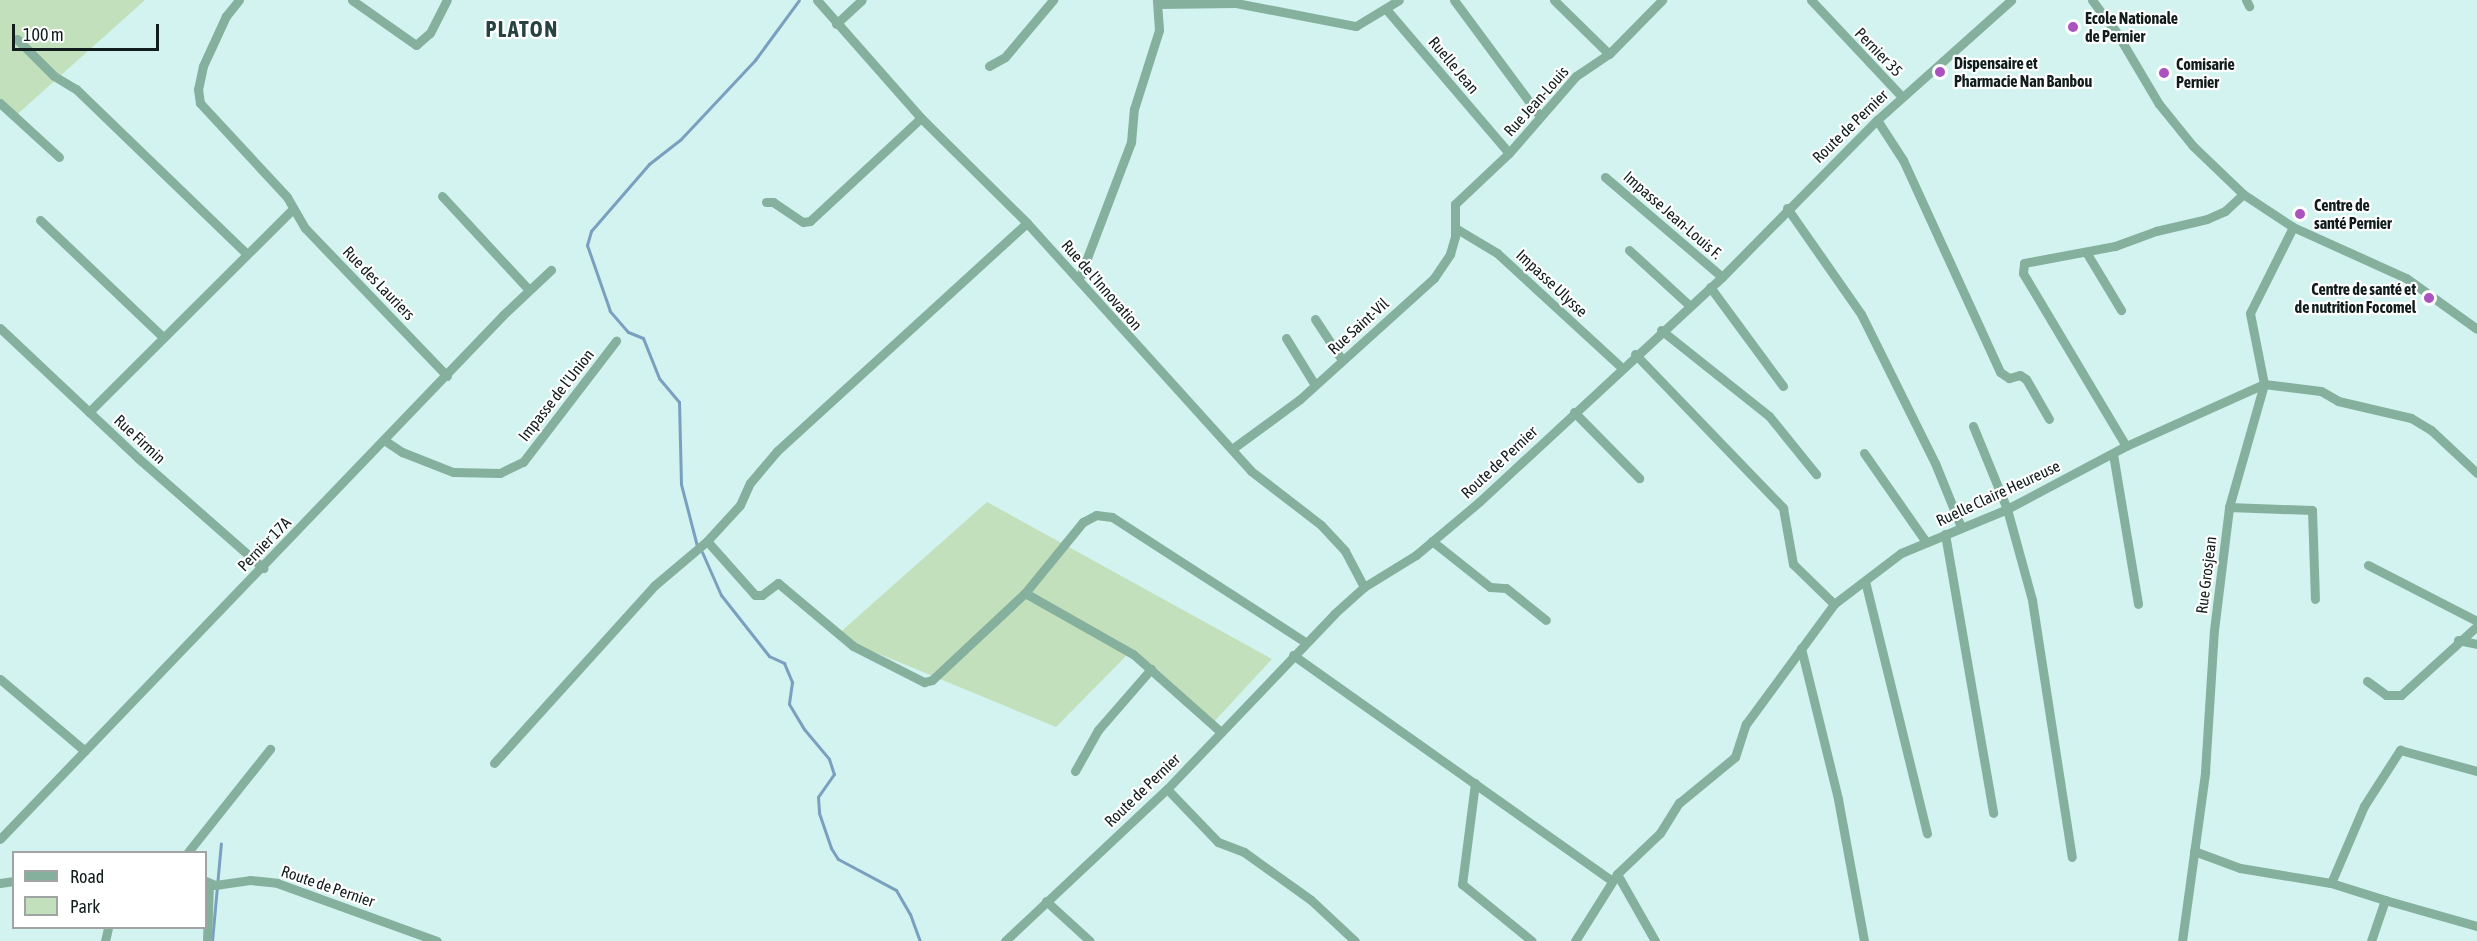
<!DOCTYPE html>
<html>
<head>
<meta charset="utf-8">
<style>
	body { margin:0 }
	#map { position:relative; width:2477px; height:941px; overflow:hidden; background:#d2f3f0; font-family:"Asap Condensed",sans-serif }
	div>[style] { position:absolute }
	[style*='--x'] { left:calc(var(--x)*1px); top:calc(var(--y)*1px); width:calc(var(--w)*1px); rotate:calc(var(--a)*1deg) }
	.green>* { inset:0; background:#c3e0bc }
	.stream>* { height:3px; margin:-1.5px; padding:0 1.5px; transform-origin:1.5px; border-radius:1.5px; background:#7aa0bf }
	.minor>* { height:9px; margin:-4.5px; padding:0 4.5px; transform-origin:4.5px; border-radius:4.5px; background:#85b09d }
	.dots>* { width:16px; height:16px; translate:-50% -50%; box-sizing:border-box; border:3px solid #fff; border-radius:50% }
	span { translate:-50% -50%; white-space:nowrap; text-align:center; line-height:1.15; -webkit-text-stroke:4.5px #fff; paint-order:stroke }
	.poi-label { font-size:16px; color:#111d1c; font-weight:700 }
	.left { translate:0 -50%; text-align:left }
	.right { translate:-100% -50%; text-align:right }
	.street-label { font-size:16px; color:#111d1c }
	.district-label { font-size:22px; color:#264241; font-weight:700; letter-spacing:1.5px }
	.legend { position:absolute; left:12px; top:851px; width:195px; height:78px; box-sizing:border-box; background:#fff; border:2px solid #a0a5a4; margin:0; padding:8px 10px; list-style:none; font-size:18px; color:#111d1c }
	.legend li { display:flex; align-items:center; gap:12px; height:30px }
	.legend b { width:30px; border:2px solid #a0a5a4 }
	.scale { position:absolute; left:12px; top:24px; width:147px; height:27px; box-sizing:border-box; border:3px solid #111d1c; border-top:0; padding-left:8px; font-size:18px; line-height:21px; white-space:nowrap; color:#111d1c; -webkit-text-stroke:4px #fff; paint-order:stroke }
</style>
</head>
<body>
<div id="map">
	<div class="green">
		<div style="clip-path:polygon(0 0,145px 0,12px 119px,0 106px)"></div>
		<div style="clip-path:polygon(987px 502px,1272px 659px,1211px 725px,1128px 654px,1056px 727px,836px 636px)"></div>
	</div>
	<div class="stream">
		<div style="--x:697;--y:546;--w:64;--a:-104.5"></div>
		<div style="--x:681;--y:484;--w:82;--a:-91.4"></div>
		<div style="--x:679;--y:402;--w:31;--a:-130"></div>
		<div style="--x:659;--y:378;--w:43;--a:-111.8"></div>
		<div style="--x:643;--y:338;--w:16;--a:-158"></div>
		<div style="--x:628;--y:332;--w:28;--a:-131"></div>
		<div style="--x:610;--y:311;--w:70;--a:-109.2"></div>
		<div style="--x:587;--y:245;--w:15;--a:-74"></div>
		<div style="--x:591;--y:231;--w:89;--a:-49.1"></div>
		<div style="--x:649;--y:164;--w:39;--a:-38"></div>
		<div style="--x:680;--y:140;--w:110;--a:-46.8"></div>
		<div style="--x:755;--y:60;--w:74;--a:-53.7"></div>
		<div style="--x:702;--y:552;--w:47;--a:66.2"></div>
		<div style="--x:721;--y:595;--w:78;--a:51.8"></div>
		<div style="--x:769;--y:656;--w:17;--a:25"></div>
		<div style="--x:784;--y:663;--w:21;--a:67"></div>
		<div style="--x:792;--y:682;--w:22;--a:98"></div>
		<div style="--x:789;--y:704;--w:29;--a:59"></div>
		<div style="--x:804;--y:729;--w:39;--a:50"></div>
		<div style="--x:829;--y:759;--w:16;--a:72"></div>
		<div style="--x:834;--y:774;--w:28;--a:125"></div>
		<div style="--x:818;--y:797;--w:16;--a:86"></div>
		<div style="--x:819;--y:813;--w:37;--a:71"></div>
		<div style="--x:831;--y:848;--w:13;--a:58"></div>
		<div style="--x:838;--y:859;--w:66;--a:28.1"></div>
		<div style="--x:896;--y:890;--w:28;--a:60"></div>
		<div style="--x:910;--y:914;--w:29;--a:70"></div>
		<div style="--x:212;--y:941;--w:98;--a:-84.8"></div>
	</div>
	<div class="minor">
		<div style="--x:239;--y:0;--w:21;--a:129"></div>
		<div style="--x:226;--y:16;--w:55;--a:114.7"></div>
		<div style="--x:203;--y:66;--w:24;--a:102"></div>
		<div style="--x:198;--y:89;--w:14;--a:82"></div>
		<div style="--x:200;--y:103;--w:128;--a:47.2"></div>
		<div style="--x:287;--y:197;--w:36;--a:60"></div>
		<div style="--x:305;--y:228;--w:205;--a:46.2"></div>
		<div style="--x:352;--y:0;--w:78;--a:35.1"></div>
		<div style="--x:416;--y:45;--w:18;--a:-41"></div>
		<div style="--x:430;--y:33;--w:37;--a:-63"></div>
		<div style="--x:817;--y:0;--w:157;--a:48.6"></div>
		<div style="--x:921;--y:118;--w:149;--a:44.7"></div>
		<div style="--x:1027;--y:223;--w:334;--a:47.9"></div>
		<div style="--x:1251;--y:471;--w:88;--a:37.6"></div>
		<div style="--x:1321;--y:525;--w:35;--a:47"></div>
		<div style="--x:1345;--y:551;--w:41;--a:62.2"></div>
		<div style="--x:1454;--y:0;--w:143;--a:53.5"></div>
		<div style="--x:1554;--y:0;--w:77;--a:44.5"></div>
		<div style="--x:1811;--y:0;--w:133;--a:46.8"></div>
		<div style="--x:2092;--y:0;--w:38;--a:53"></div>
		<div style="--x:2115;--y:30;--w:86;--a:59.3"></div>
		<div style="--x:2159;--y:104;--w:54;--a:51"></div>
		<div style="--x:2193;--y:146;--w:69;--a:43.8"></div>
		<div style="--x:2243;--y:194;--w:60;--a:33.4"></div>
		<div style="--x:2293;--y:227;--w:124;--a:24.3"></div>
		<div style="--x:2406;--y:278;--w:87;--a:35.7"></div>
		<div style="--x:2246;--y:0;--w:7;--a:63"></div>
		<div style="--x:1158;--y:4;--w:78;--a:-0.7"></div>
		<div style="--x:1236;--y:3;--w:122;--a:10.9"></div>
		<div style="--x:1356;--y:26;--w:50;--a:-31.2"></div>
		<div style="--x:1386;--y:9;--w:189;--a:49.5"></div>
		<div style="--x:836;--y:24;--w:35;--a:-43"></div>
		<div style="--x:17;--y:39;--w:52;--a:45"></div>
		<div style="--x:54;--y:76;--w:26;--a:31"></div>
		<div style="--x:76;--y:89;--w:235;--a:44"></div>
		<div style="--x:989;--y:66;--w:18;--a:-29"></div>
		<div style="--x:1005;--y:57;--w:75;--a:-49.9"></div>
		<div style="--x:0;--y:103;--w:80;--a:42.5"></div>
		<div style="--x:1877;--y:120;--w:48;--a:57"></div>
		<div style="--x:1903;--y:160;--w:233;--a:65.4"></div>
		<div style="--x:2000;--y:372;--w:11;--a:34"></div>
		<div style="--x:2009;--y:378;--w:11;--a:-15"></div>
		<div style="--x:2020;--y:375;--w:7;--a:34"></div>
		<div style="--x:2026;--y:379;--w:46;--a:60.1"></div>
		<div style="--x:1605;--y:177;--w:154;--a:40.5"></div>
		<div style="--x:442;--y:196;--w:128;--a:47.2"></div>
		<div style="--x:766;--y:202;--w:7;--a:0"></div>
		<div style="--x:773;--y:202;--w:36;--a:34"></div>
		<div style="--x:803;--y:222;--w:7;--a:-8"></div>
		<div style="--x:810;--y:221;--w:151;--a:-42.9"></div>
		<div style="--x:1787;--y:208;--w:129;--a:55.1"></div>
		<div style="--x:1861;--y:314;--w:166;--a:63.6"></div>
		<div style="--x:1935;--y:463;--w:69;--a:67.9"></div>
		<div style="--x:40;--y:220;--w:170;--a:43.6"></div>
		<div style="--x:1457;--y:229;--w:47;--a:31"></div>
		<div style="--x:1497;--y:253;--w:168;--a:42.6"></div>
		<div style="--x:1629;--y:250;--w:81;--a:42.5"></div>
		<div style="--x:2086;--y:252;--w:68;--a:58.9"></div>
		<div style="--x:1079;--y:279;--w:147;--a:-69.2"></div>
		<div style="--x:1131;--y:142;--w:33;--a:-85"></div>
		<div style="--x:1134;--y:109;--w:83;--a:-72.4"></div>
		<div style="--x:1159;--y:30;--w:30;--a:-94"></div>
		<div style="--x:1710;--y:287;--w:123;--a:53.6"></div>
		<div style="--x:1315;--y:319;--w:49;--a:56.6"></div>
		<div style="--x:0;--y:328;--w:190;--a:43.3"></div>
		<div style="--x:138;--y:458;--w:167;--a:41.3"></div>
		<div style="--x:1661;--y:330;--w:138;--a:38.5"></div>
		<div style="--x:1769;--y:416;--w:75;--a:51"></div>
		<div style="--x:1286;--y:338;--w:55;--a:58.3"></div>
		<div style="--x:1635;--y:354;--w:214;--a:46.1"></div>
		<div style="--x:1783;--y:508;--w:57;--a:79.9"></div>
		<div style="--x:1793;--y:564;--w:57;--a:44.3"></div>
		<div style="--x:1834;--y:604;--w:84;--a:-37.3"></div>
		<div style="--x:1901;--y:553;--w:115;--a:-22.5"></div>
		<div style="--x:2007;--y:509;--w:135;--a:-27.9"></div>
		<div style="--x:2126;--y:446;--w:151;--a:-24.2"></div>
		<div style="--x:2264;--y:384;--w:57;--a:7"></div>
		<div style="--x:2321;--y:391;--w:20;--a:30"></div>
		<div style="--x:2338;--y:401;--w:75;--a:13.1"></div>
		<div style="--x:2411;--y:418;--w:23;--a:31"></div>
		<div style="--x:2431;--y:430;--w:63;--a:43.1"></div>
		<div style="--x:89;--y:412;--w:288;--a:-44.9"></div>
		<div style="--x:1574;--y:412;--w:93;--a:45.4"></div>
		<div style="--x:1973;--y:426;--w:90;--a:67.7"></div>
		<div style="--x:2007;--y:509;--w:94;--a:74.6"></div>
		<div style="--x:2032;--y:600;--w:260;--a:81.2"></div>
		<div style="--x:384;--y:440;--w:22;--a:34"></div>
		<div style="--x:402;--y:452;--w:55;--a:21.4"></div>
		<div style="--x:453;--y:472;--w:47;--a:1.2"></div>
		<div style="--x:500;--y:473;--w:25;--a:-26"></div>
		<div style="--x:523;--y:462;--w:153;--a:-52.5"></div>
		<div style="--x:2126;--y:446;--w:201;--a:-120.8"></div>
		<div style="--x:2023;--y:273;--w:10;--a:-84"></div>
		<div style="--x:2024;--y:263;--w:93;--a:-10.6"></div>
		<div style="--x:2115;--y:246;--w:44;--a:-20.1"></div>
		<div style="--x:2156;--y:231;--w:52;--a:-13.2"></div>
		<div style="--x:2207;--y:219;--w:20;--a:-24"></div>
		<div style="--x:2225;--y:211;--w:25;--a:-43"></div>
		<div style="--x:1232;--y:449;--w:83;--a:-36.2"></div>
		<div style="--x:1299;--y:400;--w:182;--a:-42.1"></div>
		<div style="--x:1434;--y:278;--w:29;--a:-56"></div>
		<div style="--x:1450;--y:254;--w:19;--a:-74"></div>
		<div style="--x:1455;--y:236;--w:32;--a:-90"></div>
		<div style="--x:1455;--y:204;--w:74;--a:-43.4"></div>
		<div style="--x:1509;--y:153;--w:102;--a:-49"></div>
		<div style="--x:1576;--y:76;--w:40;--a:-34"></div>
		<div style="--x:1609;--y:54;--w:76;--a:-45.5"></div>
		<div style="--x:1864;--y:453;--w:108;--a:55.1"></div>
		<div style="--x:2113;--y:454;--w:152;--a:80.5"></div>
		<div style="--x:2229;--y:507;--w:83;--a:2.1"></div>
		<div style="--x:2312;--y:510;--w:89;--a:88.1"></div>
		<div style="--x:1945;--y:534;--w:283;--a:80.2"></div>
		<div style="--x:707;--y:541;--w:72;--a:48.4"></div>
		<div style="--x:755;--y:595;--w:7;--a:0"></div>
		<div style="--x:762;--y:595;--w:20;--a:-37"></div>
		<div style="--x:778;--y:583;--w:98;--a:40"></div>
		<div style="--x:853;--y:646;--w:80;--a:26.9"></div>
		<div style="--x:924;--y:682;--w:8;--a:-14"></div>
		<div style="--x:932;--y:680;--w:127;--a:-43.1"></div>
		<div style="--x:1025;--y:593;--w:92;--a:-50.8"></div>
		<div style="--x:1083;--y:522;--w:15;--a:-28"></div>
		<div style="--x:1096;--y:515;--w:16;--a:7"></div>
		<div style="--x:1112;--y:517;--w:230;--a:32.9"></div>
		<div style="--x:1432;--y:541;--w:74;--a:38.4"></div>
		<div style="--x:1490;--y:587;--w:16;--a:4"></div>
		<div style="--x:1506;--y:588;--w:51;--a:38.7"></div>
		<div style="--x:2368;--y:565;--w:123;--a:27.2"></div>
		<div style="--x:1865;--y:581;--w:260;--a:76.2"></div>
		<div style="--x:1025;--y:593;--w:124;--a:29.5"></div>
		<div style="--x:1133;--y:654;--w:118;--a:41.6"></div>
		<div style="--x:2458;--y:640;--w:19;--a:12"></div>
		<div style="--x:1801;--y:648;--w:155;--a:76.2"></div>
		<div style="--x:1838;--y:799;--w:144;--a:79.6"></div>
		<div style="--x:1293;--y:655;--w:391;--a:35.3"></div>
		<div style="--x:0;--y:679;--w:111;--a:40.3"></div>
		<div style="--x:2367;--y:681;--w:24;--a:36"></div>
		<div style="--x:2386;--y:695;--w:15;--a:0"></div>
		<div style="--x:2401;--y:695;--w:103;--a:-42.2"></div>
		<div style="--x:494;--y:763;--w:240;--a:-47.9"></div>
		<div style="--x:655;--y:585;--w:68;--a:-40.2"></div>
		<div style="--x:707;--y:541;--w:49;--a:-47.5"></div>
		<div style="--x:740;--y:505;--w:24;--a:-66"></div>
		<div style="--x:750;--y:483;--w:42;--a:-49.8"></div>
		<div style="--x:777;--y:451;--w:338;--a:-42.4"></div>
		<div style="--x:1075;--y:771;--w:47;--a:-60.7"></div>
		<div style="--x:1098;--y:730;--w:81;--a:-49"></div>
		<div style="--x:1475;--y:783;--w:102;--a:97.3"></div>
		<div style="--x:1462;--y:884;--w:90;--a:39.2"></div>
		<div style="--x:1167;--y:789;--w:74;--a:46.1"></div>
		<div style="--x:1218;--y:842;--w:28;--a:21"></div>
		<div style="--x:1244;--y:852;--w:82;--a:35.6"></div>
		<div style="--x:1311;--y:900;--w:60;--a:43"></div>
		<div style="--x:0;--y:839;--w:726;--a:-46.17"></div>
		<div style="--x:503;--y:315;--w:66;--a:-43.2"></div>
		<div style="--x:2194;--y:851;--w:49;--a:20.3"></div>
		<div style="--x:2240;--y:868;--w:92;--a:9.4"></div>
		<div style="--x:2331;--y:883;--w:84;--a:-66.8"></div>
		<div style="--x:2364;--y:806;--w:67;--a:-57.3"></div>
		<div style="--x:2400;--y:750;--w:80;--a:15.3"></div>
		<div style="--x:188;--y:852;--w:132;--a:-51.5"></div>
		<div style="--x:1617;--y:874;--w:77;--a:60.4"></div>
		<div style="--x:206;--y:881;--w:10;--a:24"></div>
		<div style="--x:215;--y:885;--w:35;--a:-8"></div>
		<div style="--x:250;--y:880;--w:27;--a:6"></div>
		<div style="--x:277;--y:883;--w:170;--a:19.9"></div>
		<div style="--x:0;--y:883;--w:14;--a:-8"></div>
		<div style="--x:2331;--y:883;--w:57;--a:17.5"></div>
		<div style="--x:2385;--y:900;--w:43;--a:108.9"></div>
		<div style="--x:2385;--y:900;--w:96;--a:15.8"></div>
		<div style="--x:1046;--y:901;--w:59;--a:42.3"></div>
		<div style="--x:105;--y:941;--w:13;--a:-77"></div>
		<div style="--x:207;--y:941;--w:58;--a:-88"></div>
		<div style="--x:1005;--y:941;--w:222;--a:-43.2"></div>
		<div style="--x:1167;--y:789;--w:242;--a:-46.3"></div>
		<div style="--x:1334;--y:614;--w:40;--a:-42"></div>
		<div style="--x:1364;--y:587;--w:61;--a:-31.6"></div>
		<div style="--x:1416;--y:555;--w:82;--a:-40.1"></div>
		<div style="--x:1479;--y:502;--w:331;--a:-42.8"></div>
		<div style="--x:1722;--y:277;--w:221;--a:-45.4"></div>
		<div style="--x:1877;--y:120;--w:180;--a:-41.8"></div>
		<div style="--x:1575;--y:941;--w:79;--a:-57.9"></div>
		<div style="--x:1617;--y:874;--w:59;--a:-43.6"></div>
		<div style="--x:1660;--y:833;--w:36;--a:-58"></div>
		<div style="--x:1679;--y:803;--w:72;--a:-39.4"></div>
		<div style="--x:1735;--y:757;--w:35;--a:-72"></div>
		<div style="--x:1746;--y:724;--w:149;--a:-53.7"></div>
		<div style="--x:2182;--y:941;--w:171;--a:-82.2"></div>
		<div style="--x:2205;--y:772;--w:142;--a:-86.4"></div>
		<div style="--x:2214;--y:630;--w:124;--a:-83"></div>
		<div style="--x:2229;--y:507;--w:128;--a:-74.1"></div>
		<div style="--x:2264;--y:384;--w:72;--a:-101.2"></div>
		<div style="--x:2250;--y:313;--w:96;--a:-63.4"></div>
	</div>
	<div class="dots">
		<div style="left:2073px;top:27px;background:#ab52bf"></div>
		<div style="left:1940px;top:72px;background:#ab52bf"></div>
		<div style="left:2164px;top:73px;background:#ab52bf"></div>
		<div style="left:2300px;top:214px;background:#ab52bf"></div>
		<div style="left:2429px;top:298px;background:#ab52bf"></div>
	</div>
	<div class="poi-label">
		<span class="left" style="left:2085px;top:27px">Ecole Nationale<br>de Pernier</span>
		<span class="left" style="left:1954px;top:72px">Dispensaire et<br>Pharmacie Nan Banbou</span>
		<span class="left" style="left:2176px;top:73px">Comisarie<br>Pernier</span>
		<span class="left" style="left:2314px;top:214px">Centre de<br>santé Pernier</span>
		<span class="right" style="left:2416px;top:298px">Centre de santé et<br>de nutrition Focomel</span>
	</div>
	<div class="street-label">
		<span style="left:1879px;top:52px;rotate:46deg">Pernier 35</span>
		<span style="left:1454px;top:65px;rotate:50deg">Ruelle Jean</span>
		<span style="left:1536px;top:101px;rotate:-48deg">Rue Jean-Louis</span>
		<span style="left:1850px;top:126px;rotate:-44deg">Route de Pernier</span>
		<span style="left:1673px;top:215px;rotate:41deg">Impasse Jean-Louis F.</span>
		<span style="left:379px;top:283px;rotate:46deg">Rue des Lauriers</span>
		<span style="left:1552px;top:283px;rotate:43deg">Impasse Ulysse</span>
		<span style="left:1102px;top:285px;rotate:49deg">Rue de l'Innovation</span>
		<span style="left:1358px;top:326px;rotate:-42deg">Rue Saint-Vil</span>
		<span style="left:556px;top:395px;rotate:-52deg">Impasse de l'Union</span>
		<span style="left:140px;top:439px;rotate:43deg">Rue Firmin</span>
		<span style="left:1499px;top:462px;rotate:-43deg">Route de Pernier</span>
		<span style="left:1998px;top:493px;rotate:-25deg">Ruelle Claire Heureuse</span>
		<span style="left:264px;top:544px;rotate:-46deg">Pernier 17A</span>
		<span style="left:2206px;top:575px;rotate:-83deg">Rue Grosjean</span>
		<span style="left:1142px;top:790px;rotate:-44deg">Route de Pernier</span>
		<span style="left:328px;top:886px;rotate:19deg">Route de Pernier</span>
	</div>
	<div class="district-label">
		<span style="left:522px;top:30px">PLATON</span>
	</div>
	<ul class="legend">
	<li><b style="height:8px;background:#85b09d"></b>Road</li>
	<li><b style="height:16px;background:#c3e0bc"></b>Park</li>
	</ul>
	<div class="scale">100 m</div>
</div>
</body>
</html>
